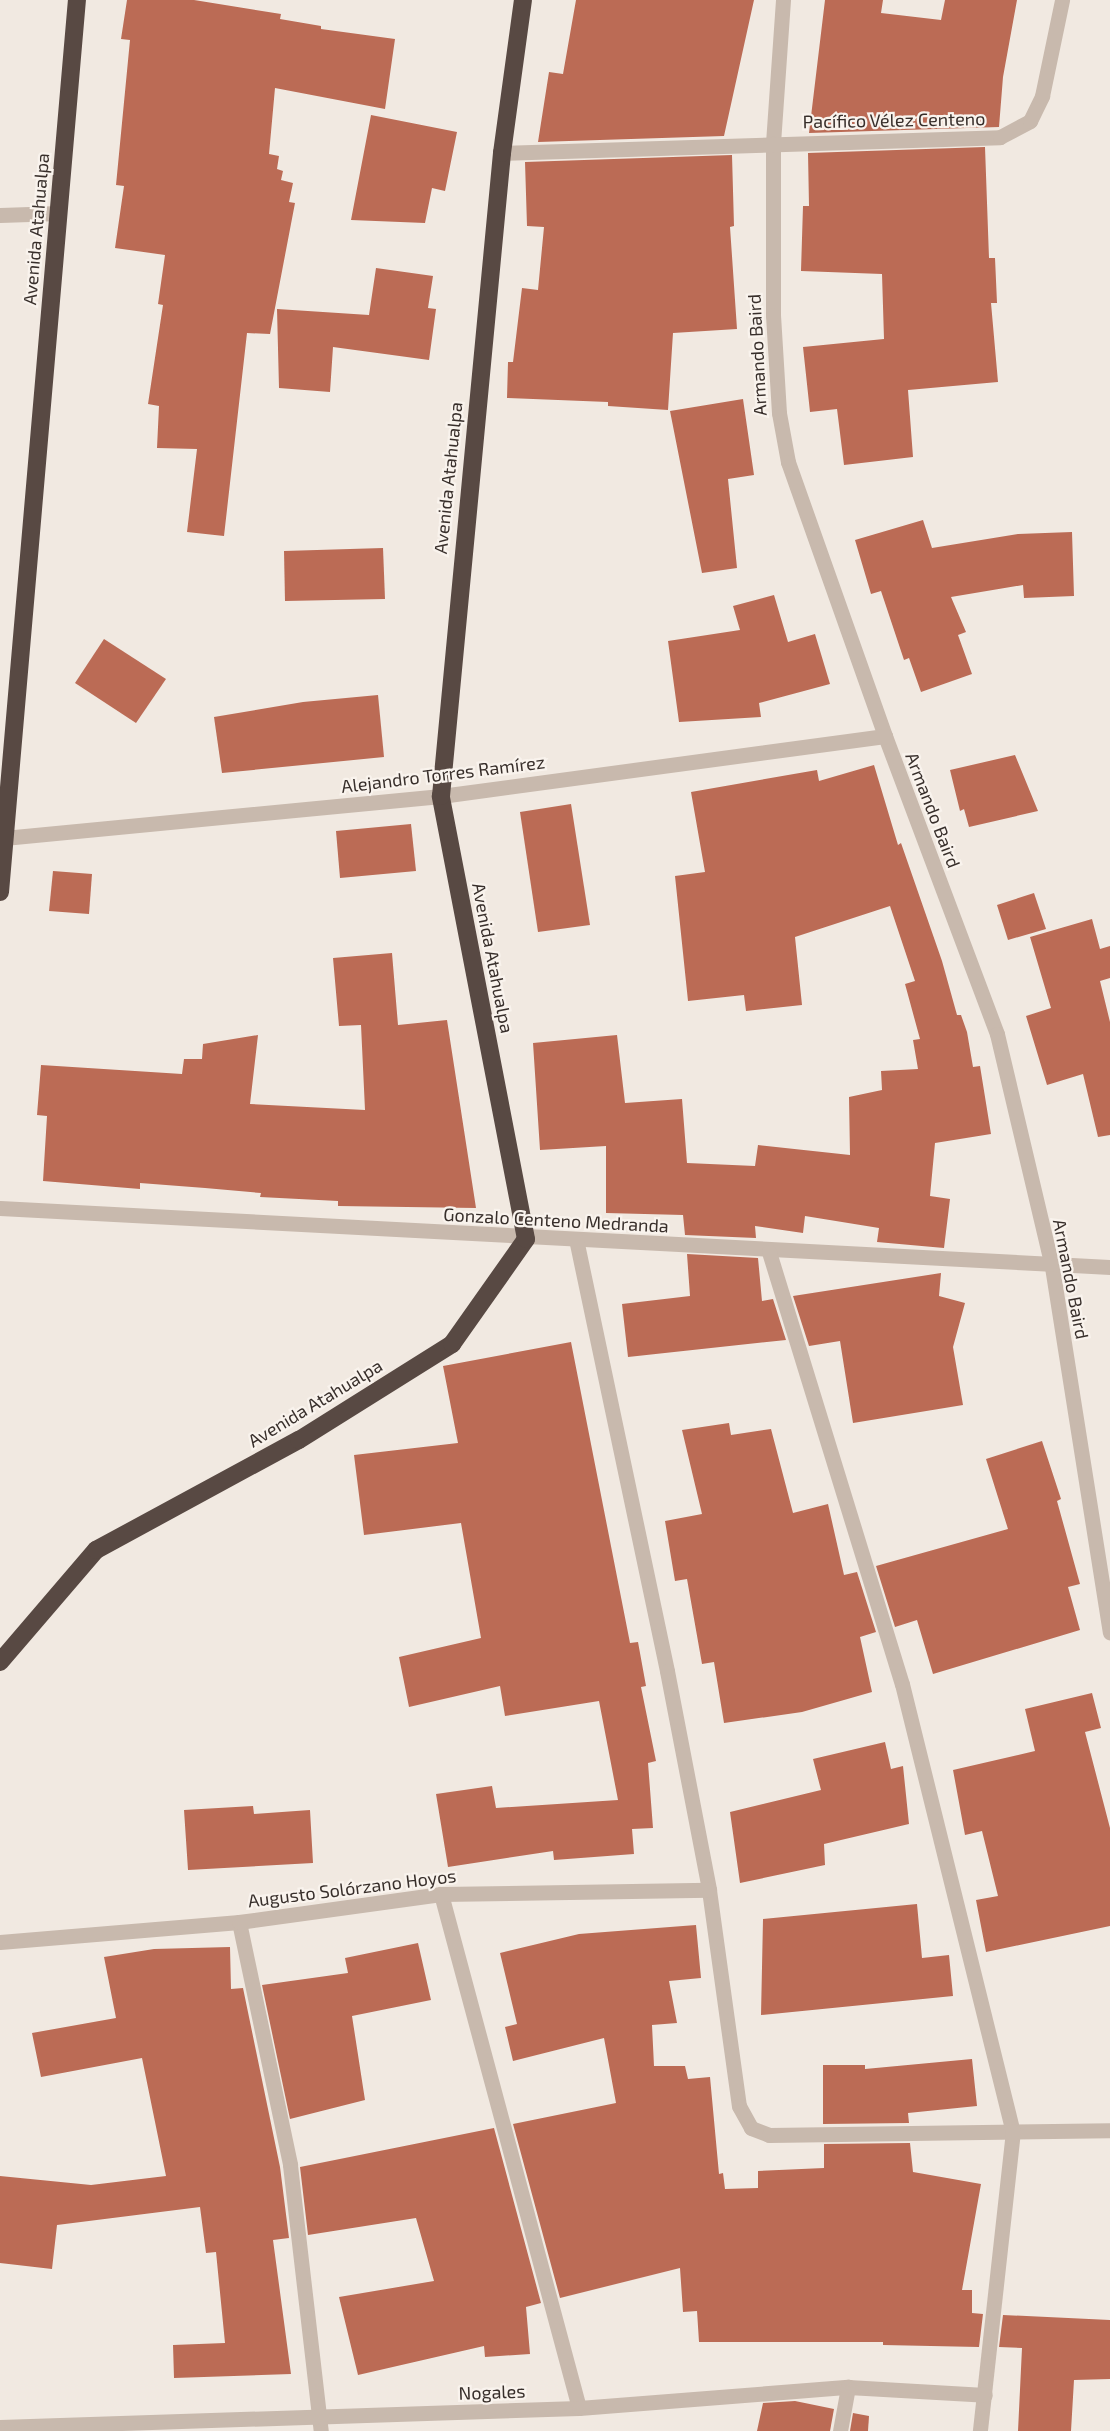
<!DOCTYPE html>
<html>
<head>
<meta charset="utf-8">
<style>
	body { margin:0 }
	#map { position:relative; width:1110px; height:2431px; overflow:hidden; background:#f1e9e1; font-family:"Exo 2",sans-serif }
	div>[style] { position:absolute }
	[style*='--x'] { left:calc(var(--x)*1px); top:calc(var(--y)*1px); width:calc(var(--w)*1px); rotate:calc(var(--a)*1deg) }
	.building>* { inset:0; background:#bb6b55 }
	.minor>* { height:15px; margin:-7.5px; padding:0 7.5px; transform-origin:7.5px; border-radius:7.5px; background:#c8b9ad }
	.highway>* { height:18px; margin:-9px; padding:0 9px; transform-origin:9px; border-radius:9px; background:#584943 }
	span { translate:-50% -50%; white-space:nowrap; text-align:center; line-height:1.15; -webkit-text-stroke:4.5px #f9f3ed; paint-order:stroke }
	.street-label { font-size:18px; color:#382f2b }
</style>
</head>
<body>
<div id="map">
	<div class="building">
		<div style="clip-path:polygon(127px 0,194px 0,281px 14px,280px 19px,321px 26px,321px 29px,395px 39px,385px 109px,275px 88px,269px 154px,279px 156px,277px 169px,283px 171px,281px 180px,293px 183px,289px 202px,295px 203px,270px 334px,247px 333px,224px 536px,187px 532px,197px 449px,157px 448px,159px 406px,148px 404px,163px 305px,158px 304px,165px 255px,115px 248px,124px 186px,116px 185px,130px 40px,121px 39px)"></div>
		<div style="clip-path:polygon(576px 0,754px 0,724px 136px,538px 142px,549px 72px,563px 74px)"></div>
		<div style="clip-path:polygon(825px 0,883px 0,881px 13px,941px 20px,945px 0,1017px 0,1003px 77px,999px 127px,809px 133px)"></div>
		<div style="clip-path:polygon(371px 115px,457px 132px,445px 191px,432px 188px,425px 223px,351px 220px)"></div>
		<div style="clip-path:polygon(985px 147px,989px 258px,995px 258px,997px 303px,991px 303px,998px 382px,908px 390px,913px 457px,844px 465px,837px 409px,810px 412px,803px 347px,884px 339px,882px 274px,801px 271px,803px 206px,809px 206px,808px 153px)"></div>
		<div style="clip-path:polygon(732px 155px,734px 226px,730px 227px,737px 329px,673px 333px,668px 410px,608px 406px,608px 402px,507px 398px,508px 362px,513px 362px,522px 288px,538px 290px,544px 227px,527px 226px,525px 162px)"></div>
		<div style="clip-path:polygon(376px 268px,433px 276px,428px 308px,436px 309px,429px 360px,333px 347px,330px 392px,279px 388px,277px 309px,369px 315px)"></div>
		<div style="clip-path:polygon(743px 399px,754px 475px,728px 479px,737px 568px,702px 573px,670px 411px)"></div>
		<div style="clip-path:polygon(923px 520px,932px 548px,1018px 534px,1072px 532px,1074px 596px,1024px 598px,1023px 585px,951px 597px,966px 632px,958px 635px,972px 674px,921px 692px,909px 658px,904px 660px,881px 591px,871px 594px,855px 540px)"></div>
		<div style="clip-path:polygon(383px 548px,385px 599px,285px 601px,284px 551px)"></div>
		<div style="clip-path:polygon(774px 595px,788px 642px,815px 634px,830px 684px,759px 703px,761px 717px,679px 722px,668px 641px,740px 630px,733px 606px)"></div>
		<div style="clip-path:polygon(104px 639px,166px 679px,136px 723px,75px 683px)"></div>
		<div style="clip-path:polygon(378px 695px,384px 757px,222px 773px,214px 717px,303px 702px)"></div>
		<div style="clip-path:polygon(1015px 755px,1038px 811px,969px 827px,964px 809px,960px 811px,950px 770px)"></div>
		<div style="clip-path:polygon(874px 765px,898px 845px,901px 843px,942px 961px,957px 1015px,961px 1015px,967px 1032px,973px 1067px,980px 1066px,991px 1134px,935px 1143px,930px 1196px,950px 1199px,944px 1248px,877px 1242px,879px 1228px,805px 1216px,803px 1233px,755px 1226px,756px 1238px,685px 1235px,683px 1215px,606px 1213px,606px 1146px,540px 1150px,533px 1043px,617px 1035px,625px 1103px,682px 1099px,687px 1163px,755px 1166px,758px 1145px,850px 1155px,849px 1097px,882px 1090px,881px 1071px,918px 1069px,913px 1040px,920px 1039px,905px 984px,915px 981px,890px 906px,795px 937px,802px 1005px,746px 1011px,744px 995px,688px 1001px,675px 876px,705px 872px,691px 792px,817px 770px,819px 781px)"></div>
		<div style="clip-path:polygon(571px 804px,590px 925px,538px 932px,520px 812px)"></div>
		<div style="clip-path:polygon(411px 824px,416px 871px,340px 878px,336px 831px)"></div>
		<div style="clip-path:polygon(53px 871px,92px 874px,89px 914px,49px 911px)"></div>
		<div style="clip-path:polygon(1034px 893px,1046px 929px,1008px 940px,997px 905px)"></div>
		<div style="clip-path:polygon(1092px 919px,1100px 949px,1110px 946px,1110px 978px,1100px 981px,1110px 1022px,1110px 1135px,1098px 1137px,1083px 1074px,1047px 1085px,1026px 1016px,1051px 1008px,1030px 937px)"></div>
		<div style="clip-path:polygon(392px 953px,398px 1025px,447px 1020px,476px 1208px,338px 1206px,338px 1201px,260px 1197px,261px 1193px,205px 1188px,140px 1183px,140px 1189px,43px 1181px,47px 1116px,37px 1115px,41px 1065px,182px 1074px,184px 1059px,202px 1059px,203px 1044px,258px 1035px,250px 1104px,365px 1110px,361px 1025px,339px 1026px,333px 958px)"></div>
		<div style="clip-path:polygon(687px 1254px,758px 1258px,762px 1301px,773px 1299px,786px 1340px,628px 1357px,622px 1304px,690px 1296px)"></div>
		<div style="clip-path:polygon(941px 1273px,939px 1296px,965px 1303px,953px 1347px,963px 1405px,853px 1423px,840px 1341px,809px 1346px,793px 1296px)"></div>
		<div style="clip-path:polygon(571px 1342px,630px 1643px,638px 1642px,646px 1686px,641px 1687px,656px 1761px,648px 1763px,653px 1828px,632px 1829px,634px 1854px,554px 1860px,553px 1851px,448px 1867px,436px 1794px,492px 1786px,496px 1808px,618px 1800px,599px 1701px,505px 1716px,500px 1686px,409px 1707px,399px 1657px,481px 1638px,461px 1523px,364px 1535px,354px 1455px,458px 1443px,443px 1366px)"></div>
		<div style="clip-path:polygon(729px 1423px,731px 1435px,771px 1429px,793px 1513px,828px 1504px,844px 1575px,857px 1572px,876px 1632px,860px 1637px,872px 1692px,802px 1712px,724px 1723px,714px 1662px,702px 1664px,687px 1579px,675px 1581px,665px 1521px,702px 1514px,682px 1430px)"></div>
		<div style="clip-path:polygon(1042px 1441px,1061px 1499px,1057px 1501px,1080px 1584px,1068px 1587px,1080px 1630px,933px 1674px,917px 1620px,895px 1627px,876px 1566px,1008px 1529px,986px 1459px)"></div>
		<div style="clip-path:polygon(1092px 1693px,1101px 1728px,1085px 1732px,1110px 1828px,1110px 1926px,986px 1952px,976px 1900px,998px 1896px,982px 1831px,965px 1835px,953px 1770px,1035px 1751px,1025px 1709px)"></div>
		<div style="clip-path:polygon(885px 1742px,891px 1769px,903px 1766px,909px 1824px,824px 1844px,825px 1865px,740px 1883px,730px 1812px,821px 1790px,813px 1759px)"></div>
		<div style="clip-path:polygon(253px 1806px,254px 1814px,310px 1810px,313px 1863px,188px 1870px,184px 1810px)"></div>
		<div style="clip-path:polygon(917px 1904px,922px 1958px,949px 1955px,953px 1996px,761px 2015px,763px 1919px)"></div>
		<div style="clip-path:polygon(696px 1925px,701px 1978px,669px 1981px,677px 2023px,652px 2025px,654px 2066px,685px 2066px,688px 2079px,710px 2077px,719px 2174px,723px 2173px,725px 2189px,758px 2188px,758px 2171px,824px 2168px,824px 2144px,910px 2143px,913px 2172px,981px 2184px,962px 2290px,972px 2290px,972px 2313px,983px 2314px,979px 2347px,883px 2345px,883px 2342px,699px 2342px,697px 2311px,683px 2312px,680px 2268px,560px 2298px,513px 2124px,616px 2103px,604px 2038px,513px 2061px,505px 2027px,517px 2024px,500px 1953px,579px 1934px)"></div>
		<div style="clip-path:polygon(418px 1943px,431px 2000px,352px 2016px,365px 2100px,290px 2119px,262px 1985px,348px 1973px,345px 1958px)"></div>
		<div style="clip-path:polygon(230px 1947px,231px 1989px,243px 1988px,280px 2167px,289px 2238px,273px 2240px,291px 2374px,174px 2378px,173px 2345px,225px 2343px,216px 2252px,206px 2253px,200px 2207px,57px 2225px,52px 2269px,0 2263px,0 2176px,91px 2185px,166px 2176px,142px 2058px,41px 2077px,32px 2033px,116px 2018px,104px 1957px,154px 1949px)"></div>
		<div style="clip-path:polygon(972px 2059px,977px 2106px,908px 2113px,909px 2123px,823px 2124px,823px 2065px,865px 2065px,865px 2069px)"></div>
		<div style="clip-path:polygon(494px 2128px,541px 2303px,526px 2307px,530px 2354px,485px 2357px,484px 2346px,358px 2375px,339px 2297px,434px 2281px,416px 2218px,308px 2235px,300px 2167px)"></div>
		<div style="clip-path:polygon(1003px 2315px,1110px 2320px,1110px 2379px,1074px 2380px,1071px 2431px,1018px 2431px,1022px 2348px,999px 2347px)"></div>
		<div style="clip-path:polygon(795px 2401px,834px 2409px,830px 2431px,757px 2431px,763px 2403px)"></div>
		<div style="clip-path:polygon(853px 2413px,869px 2416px,868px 2431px,850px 2431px)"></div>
	</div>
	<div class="minor">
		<div style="--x:783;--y:0;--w:143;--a:94"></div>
		<div style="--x:773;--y:143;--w:172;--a:90"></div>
		<div style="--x:773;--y:315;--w:98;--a:86.5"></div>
		<div style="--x:779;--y:413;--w:50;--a:79.6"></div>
		<div style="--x:788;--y:462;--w:291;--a:70.5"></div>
		<div style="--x:885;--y:736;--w:318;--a:69.4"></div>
		<div style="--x:997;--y:1034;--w:239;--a:76.7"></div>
		<div style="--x:1052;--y:1267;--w:370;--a:81"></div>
		<div style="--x:502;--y:153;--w:498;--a:-1.8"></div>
		<div style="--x:1000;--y:137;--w:34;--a:-28"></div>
		<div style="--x:1030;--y:121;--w:28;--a:-64"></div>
		<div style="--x:1042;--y:96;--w:98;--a:-78.2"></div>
		<div style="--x:0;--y:215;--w:59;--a:-1.9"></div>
		<div style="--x:4;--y:838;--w:439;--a:-5.5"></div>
		<div style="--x:441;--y:796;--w:448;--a:-7.7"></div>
		<div style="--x:0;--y:1208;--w:1112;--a:3.04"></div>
		<div style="--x:576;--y:1239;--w:441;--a:78.1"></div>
		<div style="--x:667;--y:1671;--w:223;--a:79.1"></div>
		<div style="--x:709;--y:1890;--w:218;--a:82.1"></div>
		<div style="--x:739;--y:2106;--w:25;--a:61"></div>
		<div style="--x:751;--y:2128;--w:19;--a:21"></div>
		<div style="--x:769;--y:2135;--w:341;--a:-0.8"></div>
		<div style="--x:769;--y:1252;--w:452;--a:72.9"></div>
		<div style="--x:902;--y:1684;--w:461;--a:76.1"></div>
		<div style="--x:1013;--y:2131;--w:302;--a:96.3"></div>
		<div style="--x:441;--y:1894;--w:532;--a:74.97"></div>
		<div style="--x:239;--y:1922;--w:248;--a:78.1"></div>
		<div style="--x:290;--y:2165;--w:268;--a:83.4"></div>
		<div style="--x:0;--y:1942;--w:240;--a:-4.8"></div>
		<div style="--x:239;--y:1922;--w:204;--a:-7.9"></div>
		<div style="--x:441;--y:1894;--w:268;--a:-0.9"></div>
		<div style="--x:0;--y:2427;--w:579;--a:-1.88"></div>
		<div style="--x:579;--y:2408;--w:270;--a:-4.5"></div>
		<div style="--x:848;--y:2387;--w:137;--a:3.3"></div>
		<div style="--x:840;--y:2431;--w:45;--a:-79.7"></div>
	</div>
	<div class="highway">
		<div style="--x:0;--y:892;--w:895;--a:-85.07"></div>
		<div style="--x:0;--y:1662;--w:148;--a:-49.4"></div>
		<div style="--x:96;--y:1550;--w:231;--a:-28.5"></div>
		<div style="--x:299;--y:1440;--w:181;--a:-32.1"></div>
		<div style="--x:452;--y:1344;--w:128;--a:-54.8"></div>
		<div style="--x:526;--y:1239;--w:451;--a:-100.9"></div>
		<div style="--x:441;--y:796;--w:646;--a:-84.58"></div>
		<div style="--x:502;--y:153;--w:154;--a:-82.2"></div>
	</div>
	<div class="street-label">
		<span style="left:894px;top:120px;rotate:-1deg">Pacífico Vélez Centeno</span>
		<span style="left:36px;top:229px;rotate:-85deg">Avenida Atahualpa</span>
		<span style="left:757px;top:355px;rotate:-93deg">Armando Baird</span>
		<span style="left:448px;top:478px;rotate:-84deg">Avenida Atahualpa</span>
		<span style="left:443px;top:774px;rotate:-7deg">Alejandro Torres Ramírez</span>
		<span style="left:933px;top:810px;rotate:69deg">Armando Baird</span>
		<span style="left:493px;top:958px;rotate:79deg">Avenida Atahualpa</span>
		<span style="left:556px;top:1220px;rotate:3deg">Gonzalo Centeno Medranda</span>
		<span style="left:1071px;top:1279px;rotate:79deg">Armando Baird</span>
		<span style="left:315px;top:1403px;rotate:-31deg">Avenida Atahualpa</span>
		<span style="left:352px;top:1888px;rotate:-7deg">Augusto Solórzano Hoyos</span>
		<span style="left:492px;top:2392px;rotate:-2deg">Nogales</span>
	</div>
</div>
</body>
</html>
